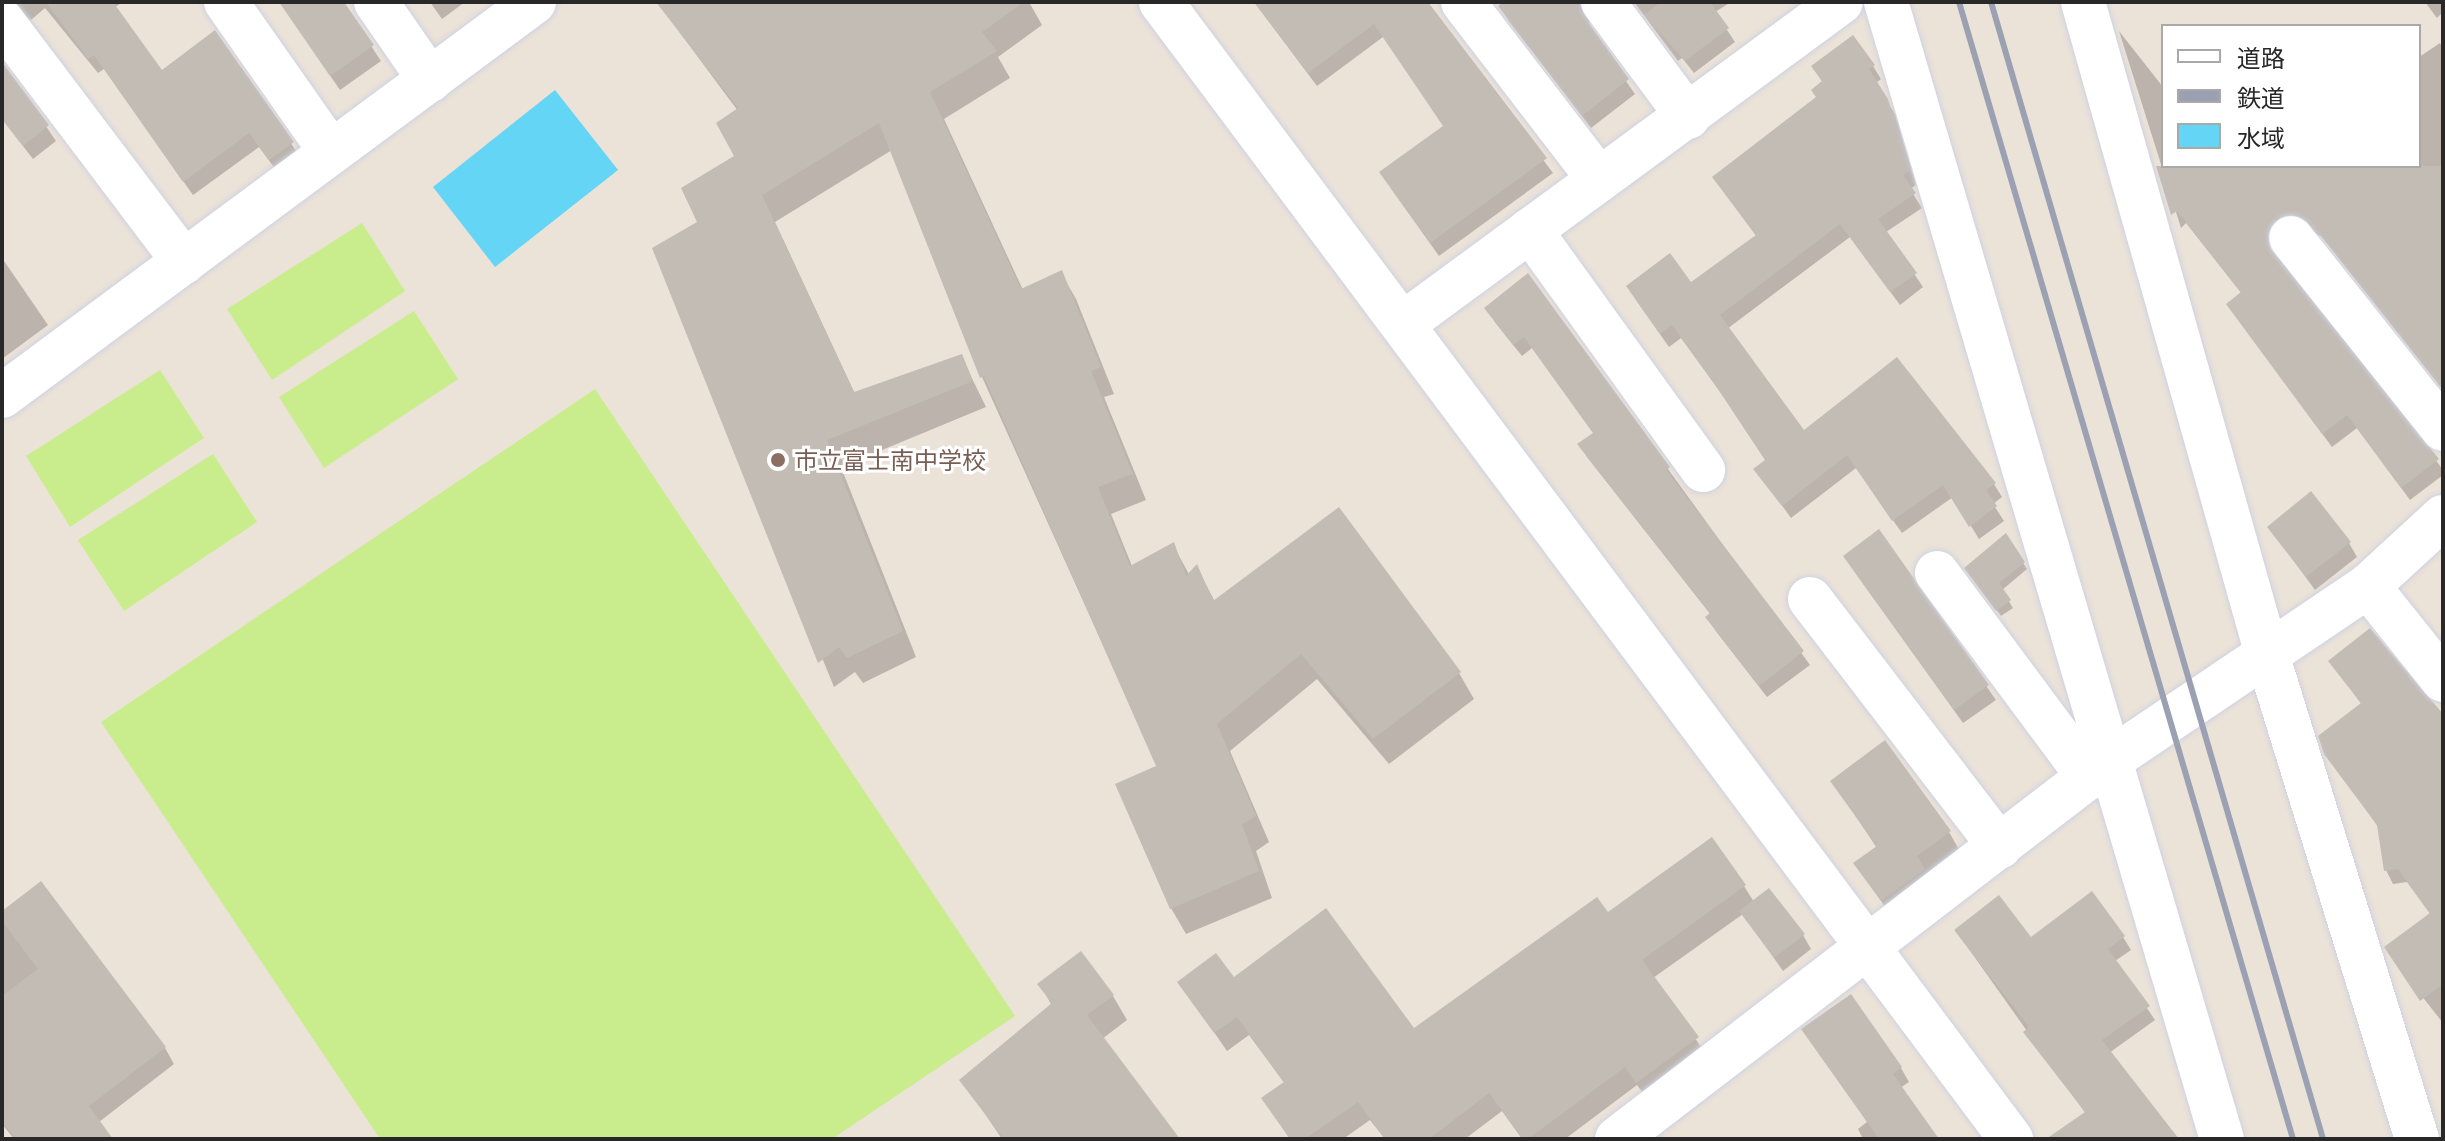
<!DOCTYPE html>
<html>
<head>
<meta charset="utf-8">
<style>
	body { margin:0 }
	#map { position:relative; width:2445px; height:1141px; overflow:hidden; background:#ebe2d8; font-family:"Noto Sans","Noto Sans JP",sans-serif }
	div>[style] { position:absolute }
	[style*='--x'] { left:calc(var(--x)*1px); top:calc(var(--y)*1px); width:calc(var(--w)*1px); rotate:calc(var(--a)*1deg) }
	.pitch>* { inset:0; background:#c9ed8c }
	.water>* { inset:0; background:#64d5f4 }
	.shadow>* { inset:0; background:#0003 }
	.building>* { inset:0; background:#c3bcb5 }
	.roads { filter:drop-shadow(0 0 2px #cdd2e2) drop-shadow(0 0 2px #cdd2e2) }
	.minor>* { height:44px; margin:-22px; padding:0 22px; transform-origin:22px; border-radius:22px; background:#fff }
	.tertiary>* { height:44px; margin:-22px; padding:0 22px; transform-origin:22px; border-radius:22px; background:#fff }
	.rail>* { height:6px; margin:-3px; padding:0 3px; transform-origin:3px; border-radius:3px; background:#9ba0b3 }
	.dots>* { width:22px; height:22px; translate:-50% -50%; box-sizing:border-box; border:4px solid #fff; border-radius:50% }
	span { translate:-50% -50%; white-space:nowrap; text-align:center; line-height:1.15; -webkit-text-stroke:6px #fff; paint-order:stroke }
	.education-label { font-size:24px; color:#785e54 }
	.left { translate:0 -50%; text-align:left }
	.frame { position:absolute; inset:0; border:4px solid #282828; pointer-events:none }
	.legend { position:absolute; left:2161px; top:24px; width:260px; height:144px; box-sizing:border-box; background:#fff; border:2px solid #a9a9a9; margin:0; padding:10px 14px; list-style:none; font-size:24px; color:#282828 }
	.legend li { display:flex; align-items:center; gap:16px; height:40px }
	.legend b { width:40px; border:2px solid #a9a9a9 }
</style>
</head>
<body>
<div id="map">
	<div class="pitch">
		<div style="clip-path:polygon(362px 223px,405px 291px,272px 380px,227px 309px)"></div>
		<div style="clip-path:polygon(414px 311px,458px 379px,324px 468px,279px 397px)"></div>
		<div style="clip-path:polygon(160px 370px,204px 438px,70px 527px,26px 456px)"></div>
		<div style="clip-path:polygon(595px 389px,1015px 1016px,832px 1139px,380px 1139px,101px 722px)"></div>
		<div style="clip-path:polygon(213px 454px,257px 522px,124px 611px,78px 540px)"></div>
	</div>
	<div class="water">
		<div style="clip-path:polygon(555px 90px,618px 170px,495px 267px,433px 187px)"></div>
	</div>
	<div class="shadow">
		<div style="clip-path:polygon(2px 2px,123px 2px,115px 7px,162px 73px,215px 33px,301px 158px,279px 174px,259px 147px,193px 195px,104px 69px,98px 73px,45px 8px,31px 20px)"></div>
		<div style="clip-path:polygon(280px 2px,342px 2px,381px 61px,340px 90px)"></div>
		<div style="clip-path:polygon(430px 2px,465px 2px,442px 19px)"></div>
		<div style="clip-path:polygon(657px 2px,1029px 2px,1042px 25px,998px 57px,1010px 78px,944px 119px,1023px 290px,1061px 273px,1076px 299px,1114px 394px,1104px 397px,1146px 500px,1111px 514px,1132px 566px,1173px 545px,1190px 576px,1197px 567px,1215px 602px,1459px 673px,1474px 699px,1389px 764px,1317px 679px,1230px 751px,1269px 842px,1256px 851px,1272px 898px,1186px 934px,1171px 908px,1158px 767px,982px 377px,892px 150px,775px 222px,855px 394px,961px 356px,986px 407px,841px 467px,916px 657px,863px 683px,855px 672px,834px 687px,655px 248px,699px 223px,737px 157px,738px 111px)"></div>
		<div style="clip-path:polygon(1254px 2px,1425px 2px,1553px 173px,1439px 256px,1390px 187px,1445px 127px,1383px 37px,1317px 86px)"></div>
		<div style="clip-path:polygon(1506px 2px,1591px 2px,1589px 28px,1635px 94px,1591px 128px,1508px 20px,1500px 6px)"></div>
		<div style="clip-path:polygon(1634px 2px,1731px 2px,1715px 12px,1735px 42px,1694px 73px,1682px 58px,1678px 61px)"></div>
		<div style="clip-path:polygon(2425px 2px,2443px 2px,2443px 12px,2437px 18px)"></div>
		<div style="clip-path:polygon(2119px 31px,2163px 87px,2163px 166px,2419px 166px,2419px 57px,2440px 43px,2443px 48px,2443px 390px,2321px 236px,2297px 226px,2275px 243px,2443px 470px,2443px 475px,2410px 500px,2357px 428px,2332px 447px,2237px 318px,2242px 294px,2186px 223px,2181px 228px)"></div>
		<div style="clip-path:polygon(2px 62px,56px 141px,33px 159px,2px 119px)"></div>
		<div style="clip-path:polygon(1873px 66px,1881px 79px,1876px 83px,1895px 114px,1916px 185px,1910px 189px,1922px 208px,1886px 232px,1923px 287px,1900px 305px,1850px 237px,1727px 329px,1804px 432px,1994px 484px,2002px 497px,1993px 504px,2004px 521px,1979px 539px,1953px 497px,1902px 533px,1856px 468px,1791px 518px,1756px 469px,1766px 461px,1726px 400px,1681px 338px,1669px 347px,1636px 300px,1690px 285px,1757px 237px,1723px 191px,1818px 98px,1823px 83px,1813px 67px)"></div>
		<div style="clip-path:polygon(2px 258px,48px 325px,2px 359px)"></div>
		<div style="clip-path:polygon(1528px 276px,1810px 665px,1767px 697px,1715px 630px,1711px 615px,1587px 457px,1580px 445px,1594px 434px,1532px 348px,1522px 356px,1494px 321px)"></div>
		<div style="clip-path:polygon(2269px 527px,2349px 543px,2357px 557px,2315px 590px)"></div>
		<div style="clip-path:polygon(1879px 532px,1996px 700px,1963px 723px,1854px 571px)"></div>
		<div style="clip-path:polygon(2006px 536px,2027px 569px,2002px 590px,2013px 608px,2001px 616px,1971px 575px)"></div>
		<div style="clip-path:polygon(2331px 662px,2443px 718px,2443px 1023px,2388px 953px,2386px 948px,2431px 915px,2407px 882px,2393px 884px,2386px 870px,2379px 828px,2326px 753px,2362px 705px)"></div>
		<div style="clip-path:polygon(1832px 781px,1949px 832px,1961px 853px,1894px 920px,1856px 864px,1877px 848px)"></div>
		<div style="clip-path:polygon(1744px 886px,1754px 902px,1803px 935px,1811px 949px,1783px 971px,1743px 914px,1653px 978px,1708px 1057px,1649px 1101px,1637px 1085px,1565px 1139px,1522px 1139px,1502px 1111px,1465px 1139px,1385px 1139px,1370px 1120px,1343px 1139px,1290px 1139px,1264px 1099px,1285px 1084px,1249px 1035px,1227px 1051px,1180px 983px,1234px 980px,1414px 1031px,1607px 915px)"></div>
		<div style="clip-path:polygon(2px 914px,165px 1048px,174px 1064px,99px 1122px,112px 1139px,14px 1139px,2px 1124px)"></div>
		<div style="clip-path:polygon(1956px 931px,2030px 939px,2123px 937px,2131px 950px,2115px 961px,2155px 1020px,2109px 1053px,2173px 1139px,2086px 1139px,2086px 1114px)"></div>
		<div style="clip-path:polygon(1040px 984px,1113px 996px,1127px 1020px,1102px 1039px,1178px 1139px,1002px 1139px,962px 1080px,1052px 1006px)"></div>
		<div style="clip-path:polygon(1850px 997px,1901px 1068px,1909px 1082px,1900px 1088px,1936px 1139px,1863px 1139px,1858px 1129px,1867px 1122px)"></div>
	</div>
	<div class="building">
		<div style="clip-path:polygon(46px 2px,113px 2px,162px 70px,215px 30px,294px 142px,269px 160px,249px 133px,183px 182px,94px 55px,88px 59px)"></div>
		<div style="clip-path:polygon(279px 2px,344px 2px,374px 45px,330px 76px)"></div>
		<div style="clip-path:polygon(656px 2px,1024px 2px,982px 32px,997px 51px,930px 92px,1021px 289px,1062px 270px,1101px 367px,1091px 371px,1133px 474px,1098px 487px,1130px 566px,1174px 542px,1186px 576px,1197px 564px,1213px 601px,1339px 507px,1461px 672px,1373px 739px,1301px 654px,1217px 724px,1256px 816px,1242px 824px,1259px 871px,1170px 909px,1115px 784px,1156px 766px,984px 376px,980px 378px,879px 123px,762px 195px,854px 392px,962px 354px,973px 381px,827px 440px,903px 631px,847px 658px,839px 647px,818px 663px,652px 248px,697px 222px,681px 188px,734px 156px,716px 123px,738px 108px)"></div>
		<div style="clip-path:polygon(1254px 2px,1428px 2px,1547px 158px,1430px 243px,1379px 172px,1443px 126px,1374px 24px,1308px 73px)"></div>
		<div style="clip-path:polygon(1503px 2px,1574px 2px,1629px 79px,1582px 116px,1498px 6px)"></div>
		<div style="clip-path:polygon(1661px 2px,1710px 2px,1729px 28px,1685px 61px,1644px 15px)"></div>
		<div style="clip-path:polygon(1853px 35px,1875px 65px,1869px 69px,1888px 99px,1910px 170px,1903px 175px,1916px 193px,1878px 219px,1917px 273px,1890px 292px,1840px 224px,1720px 315px,1804px 430px,1897px 357px,1996px 483px,1986px 490px,1997px 506px,1969px 527px,1943px 485px,1892px 521px,1847px 455px,1782px 506px,1753px 469px,1765px 460px,1716px 386px,1672px 325px,1660px 334px,1626px 286px,1670px 253px,1691px 282px,1756px 235px,1712px 177px,1816px 97px,1811px 90px,1822px 81px,1811px 66px)"></div>
		<div style="clip-path:polygon(2px 62px,49px 125px,23px 146px,2px 119px)"></div>
		<div style="clip-path:polygon(2156px 166px,2443px 166px,2443px 389px,2310px 222px,2299px 215px,2276px 218px,2266px 241px,2439px 459px,2401px 488px,2347px 415px,2322px 434px,2226px 304px,2241px 292px,2177px 211px,2171px 215px)"></div>
		<div style="clip-path:polygon(1528px 273px,1670px 467px,1666px 470px,1804px 651px,1759px 686px,1705px 617px,1710px 613px,1577px 444px,1593px 433px,1524px 337px,1513px 345px,1484px 308px)"></div>
		<div style="clip-path:polygon(2311px 491px,2351px 542px,2306px 577px,2267px 527px)"></div>
		<div style="clip-path:polygon(1879px 529px,1989px 685px,1954px 710px,1843px 556px)"></div>
		<div style="clip-path:polygon(2006px 533px,2025px 562px,1999px 583px,2011px 600px,1996px 611px,1964px 568px)"></div>
		<div style="clip-path:polygon(2370px 628px,2443px 714px,2443px 984px,2420px 1001px,2384px 947px,2430px 913px,2398px 869px,2384px 871px,2377px 825px,2324px 754px,2318px 736px,2361px 703px,2328px 661px)"></div>
		<div style="clip-path:polygon(1885px 740px,1951px 831px,1917px 856px,1925px 869px,1881px 901px,1853px 863px,1877px 846px,1830px 781px)"></div>
		<div style="clip-path:polygon(1712px 837px,1746px 885px,1642px 960px,1699px 1037px,1636px 1083px,1625px 1067px,1528px 1139px,1523px 1139px,1489px 1093px,1429px 1139px,1385px 1139px,1358px 1102px,1305px 1139px,1290px 1139px,1261px 1098px,1284px 1082px,1237px 1017px,1214px 1033px,1177px 982px,1216px 953px,1234px 977px,1326px 908px,1414px 1028px,1597px 897px,1608px 912px)"></div>
		<div style="clip-path:polygon(41px 881px,166px 1047px,89px 1106px,113px 1139px,16px 1139px,2px 1122px,2px 996px,38px 969px,2px 921px,2px 911px)"></div>
		<div style="clip-path:polygon(1769px 888px,1805px 934px,1774px 958px,1739px 911px)"></div>
		<div style="clip-path:polygon(2092px 891px,2125px 936px,2108px 949px,2150px 1006px,2102px 1040px,2179px 1139px,2046px 1139px,2085px 1112px,2023px 1032px,2029px 1027px,1954px 930px,1999px 895px,2031px 937px)"></div>
		<div style="clip-path:polygon(1081px 951px,1114px 995px,1087px 1015px,1180px 1139px,1004px 1139px,959px 1080px,1052px 1003px,1037px 984px)"></div>
		<div style="clip-path:polygon(1851px 994px,1902px 1067px,1893px 1074px,1939px 1139px,1879px 1139px,1801px 1029px)"></div>
	</div>
	<div class="roads">
		<div class="minor">
			<div style="--x:226;--y:2;--w:183;--a:55"></div>
			<div style="--x:376;--y:2;--w:95;--a:55.3"></div>
			<div style="--x:1161;--y:2;--w:1420;--a:53.22"></div>
			<div style="--x:1463;--y:2;--w:222;--a:52.5"></div>
			<div style="--x:1603;--y:2;--w:143;--a:53.5"></div>
			<div style="--x:1886;--y:2;--w:1186;--a:73.54"></div>
			<div style="--x:2083;--y:2;--w:674;--a:74.25"></div>
			<div style="--x:2266;--y:651;--w:511;--a:72.81"></div>
			<div style="--x:2;--y:21;--w:302;--a:52.9"></div>
			<div style="--x:1530;--y:230;--w:296;--a:54.2"></div>
			<div style="--x:2291;--y:238;--w:244;--a:51.5"></div>
			<div style="--x:2;--y:396;--w:662;--a:-36.52"></div>
			<div style="--x:1937;--y:573;--w:255;--a:53.4"></div>
			<div style="--x:2368;--y:586;--w:120;--a:51.4"></div>
			<div style="--x:1810;--y:599;--w:312;--a:52.5"></div>
			<div style="--x:1617;--y:1139;--w:625;--a:-37.53"></div>
			<div style="--x:2113;--y:758;--w:308;--a:-34"></div>
			<div style="--x:2368;--y:586;--w:102;--a:-42.6"></div>
		</div>
		<div class="tertiary">
			<div style="--x:1404;--y:323;--w:542;--a:-36.3"></div>
		</div>
	</div>
	<div class="rail">
		<div style="--x:1959;--y:2;--w:1185;--a:73.63"></div>
		<div style="--x:1991;--y:2;--w:1184;--a:73.72"></div>
	</div>
	<div class="dots">
		<div style="left:778px;top:460px;background:#8d6e63"></div>
	</div>
	<div class="education-label">
		<span class="left" style="left:794px;top:460px">市立富士南中学校</span>
	</div>
	<div class="frame"></div>
	<ul class="legend">
	<li><b style="height:10px;background:#fff"></b>道路</li>
	<li><b style="height:10px;background:#9ba0b3"></b>鉄道</li>
	<li><b style="height:22px;background:#64d5f4"></b>水域</li>
	</ul>
</div>
</body>
</html>
